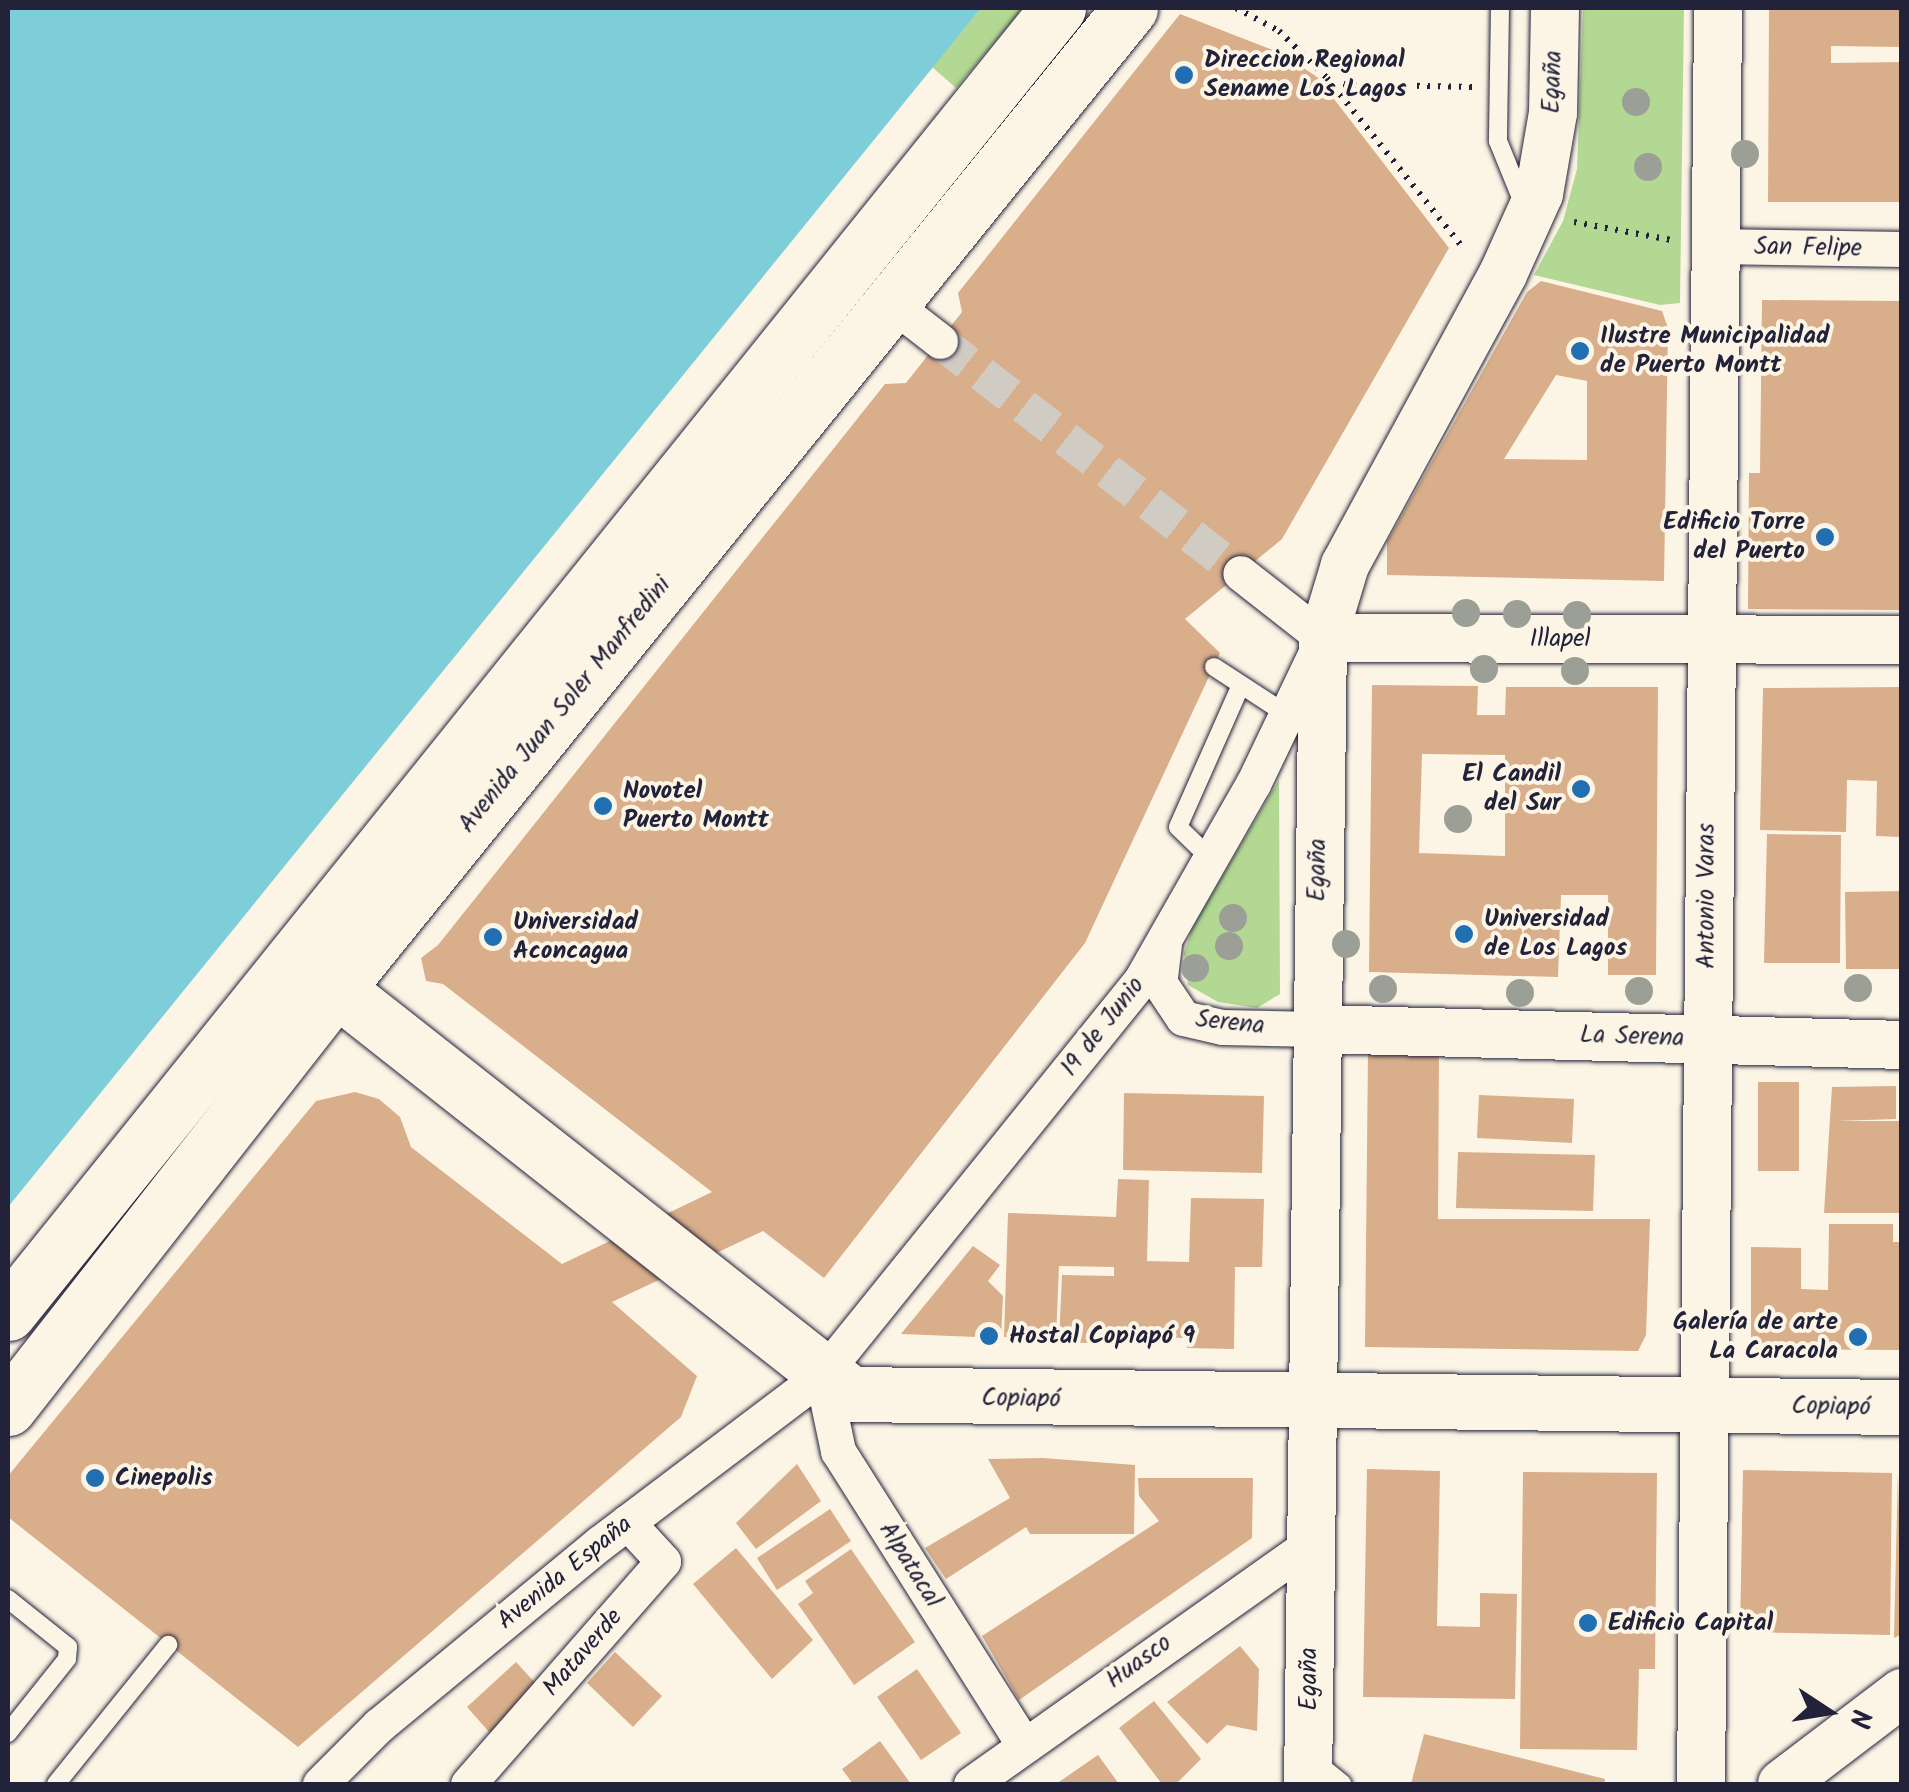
<!DOCTYPE html>
<html>
<head>
<meta charset="utf-8">
<style>
	body { margin:0 }
	#map { position:relative; width:1909px; height:1792px; overflow:hidden; background:#fcf5e5; font-family:Kalam,sans-serif }
	div>[style] { position:absolute }
	[style*='--x'] { left:calc(var(--x)*1px); top:calc(var(--y)*1px); width:calc(var(--w)*1px); rotate:calc(var(--a)*1deg) }
	.green>* { inset:0; background:#b3d893 }
	.water>* { inset:0; background:#7eceda }
	.building>* { inset:0; background:#d9ae8a }
	.street-tunnel>* { height:35px; margin-top:-17.5px; transform-origin:0; background:repeating-linear-gradient(90deg,#d0cbc3 0 35px,transparent 0 53px) }
	.path>* { height:6px; margin-top:-3px; transform-origin:0; background:repeating-linear-gradient(90deg,#22223b 0 2.5px,transparent 0 10.5px) }
	.roads { filter:drop-shadow(0 0 2px #22223b) drop-shadow(0 0 2px #22223b) }
	.lane>* { height:18px; margin:-9px; padding:0 9px; transform-origin:9px; border-radius:9px; background:#fcf5e5 }
	.street>* { height:35px; margin:-17.5px; padding:0 17.5px; transform-origin:17.5px; border-radius:17.5px; background:#fcf5e5 }
	.secondary>* { height:48px; margin:-24px; padding:0 24px; transform-origin:24px; border-radius:24px; background:#fcf5e5 }
	.primary>* { height:55px; margin:-27.5px; padding:0 27.5px; transform-origin:27.5px; border-radius:27.5px; background:#fcf5e5 }
	.highway>* { height:55px; margin:-27.5px; padding:0 27.5px; transform-origin:27.5px; border-radius:27.5px; background:#fcf5e5 }
	.trees>* { width:28px; height:28px; margin:-14px; border-radius:50%; background:#9c9f96 }
	.dots>* { width:28px; height:28px; translate:-50% -50%; box-sizing:border-box; border:5px solid #fcf5e5; border-radius:50% }
	span { translate:-50% -50%; white-space:nowrap; text-align:center; line-height:1.15; -webkit-text-stroke:8px #fcf5e5; paint-order:stroke }
	.poi-label { font-size:25px; color:#22223b; font-weight:700 }
	.left { translate:0 -50%; text-align:left }
	.right { translate:-100% -50%; text-align:right }
	.street-label { font-size:25px; color:#22223b }
	.frame { position:absolute; inset:0; border:10px solid #22223b; pointer-events:none }
	.north { position:absolute; left:1779px; top:1662px; width:100px; height:100px; -webkit-text-stroke:8px #fcf5e5; paint-order:stroke; rotate:102deg; font-size:28px; font-weight:700; line-height:40px; text-align:center; color:#22223b }
	.north::after { content:''; display:block; margin:auto; width:35px; height:45px; background:#22223b; clip-path:polygon(50% 0,100% 100%,50% 72%,0 100%) }
</style>
</head>
<body>
<div id="map">
	<div class="green">
		<div style="clip-path:polygon(981px 8px,1023px 8px,956px 88px,932px 67px)"></div>
		<div style="clip-path:polygon(1583px 8px,1684px 8px,1680px 303px,1660px 305px,1534px 275px,1563px 221px,1577px 169px)"></div>
		<div style="clip-path:polygon(1279px 780px,1280px 994px,1257px 1008px,1218px 1002px,1188px 985px,1184px 953px,1193px 926px)"></div>
	</div>
	<div class="water">
		<div style="clip-path:polygon(8px 8px,981px 8px,8px 1207px)"></div>
	</div>
	<div class="building">
		<div style="clip-path:polygon(1769px 8px,1902px 8px,1902px 47px,1831px 46px,1831px 63px,1902px 62px,1902px 202px,1768px 202px)"></div>
		<div style="clip-path:polygon(1180px 14px,1283px 54px,1317px 77px,1449px 248px,1282px 539px,1185px 619px,1220px 653px,1085px 943px,824px 1278px,763px 1231px,612px 1302px,697px 1376px,681px 1417px,298px 1747px,8px 1517px,8px 1476px,316px 1101px,355px 1092px,379px 1099px,400px 1117px,411px 1147px,562px 1264px,712px 1192px,443px 984px,426px 981px,421px 958px,438px 945px,885px 384px,906px 383px,962px 312px,958px 293px)"></div>
		<div style="clip-path:polygon(evenodd,1541px 281px,1662px 311px,1668px 328px,1664px 581px,1387px 575px,1387px 542px,1527px 292px,1541px 281px,1556px 375px,1587px 381px,1587px 460px,1504px 459px,1556px 375px)"></div>
		<div style="clip-path:polygon(1762px 300px,1902px 301px,1902px 610px,1748px 609px,1749px 473px,1760px 473px)"></div>
		<div style="clip-path:polygon(evenodd,1372px 685px,1478px 686px,1477px 715px,1505px 715px,1506px 687px,1658px 687px,1656px 975px,1608px 975px,1608px 895px,1561px 895px,1558px 977px,1369px 972px,1372px 685px,1422px 754px,1505px 755px,1505px 856px,1419px 853px,1422px 754px)"></div>
		<div style="clip-path:polygon(1902px 687px,1902px 837px,1876px 836px,1877px 781px,1847px 780px,1846px 832px,1760px 830px,1763px 688px)"></div>
		<div style="clip-path:polygon(1767px 834px,1841px 835px,1840px 963px,1764px 963px)"></div>
		<div style="clip-path:polygon(1902px 891px,1902px 969px,1846px 969px,1845px 892px)"></div>
		<div style="clip-path:polygon(1368px 1051px,1439px 1051px,1438px 1219px,1650px 1219px,1646px 1335px,1638px 1351px,1365px 1347px)"></div>
		<div style="clip-path:polygon(1758px 1082px,1799px 1082px,1799px 1171px,1758px 1171px)"></div>
		<div style="clip-path:polygon(1896px 1086px,1896px 1119px,1836px 1121px,1901px 1121px,1900px 1213px,1824px 1213px,1832px 1087px)"></div>
		<div style="clip-path:polygon(1124px 1093px,1264px 1096px,1262px 1173px,1123px 1170px)"></div>
		<div style="clip-path:polygon(1479px 1095px,1574px 1099px,1572px 1143px,1477px 1138px)"></div>
		<div style="clip-path:polygon(1458px 1152px,1595px 1155px,1593px 1211px,1456px 1208px)"></div>
		<div style="clip-path:polygon(1118px 1179px,1149px 1180px,1147px 1261px,1189px 1262px,1191px 1198px,1264px 1199px,1262px 1267px,1235px 1267px,1234px 1349px,1187px 1348px,1187px 1338px,1145px 1337px,1145px 1345px,1059px 1342px,1062px 1275px,1114px 1276px,1114px 1267px,1059px 1266px,1056px 1339px,1004px 1337px,1008px 1213px,1116px 1217px)"></div>
		<div style="clip-path:polygon(1829px 1224px,1893px 1224px,1893px 1242px,1902px 1242px,1902px 1350px,1751px 1349px,1751px 1247px,1801px 1248px,1801px 1289px,1828px 1290px)"></div>
		<div style="clip-path:polygon(973px 1246px,1000px 1265px,988px 1281px,1003px 1296px,1001px 1338px,901px 1334px)"></div>
		<div style="clip-path:polygon(1043px 1458px,1135px 1465px,1134px 1534px,1030px 1534px,1026px 1527px,946px 1579px,925px 1548px,1010px 1498px,988px 1459px)"></div>
		<div style="clip-path:polygon(797px 1464px,821px 1501px,756px 1549px,736px 1523px)"></div>
		<div style="clip-path:polygon(1367px 1469px,1440px 1471px,1437px 1626px,1480px 1627px,1480px 1593px,1517px 1594px,1515px 1699px,1363px 1697px)"></div>
		<div style="clip-path:polygon(1743px 1470px,1892px 1473px,1890px 1635px,1740px 1632px)"></div>
		<div style="clip-path:polygon(1898px 1471px,1902px 1634px,1894px 1638px)"></div>
		<div style="clip-path:polygon(1523px 1472px,1657px 1473px,1655px 1669px,1639px 1669px,1637px 1750px,1520px 1749px)"></div>
		<div style="clip-path:polygon(1138px 1478px,1253px 1478px,1252px 1538px,1019px 1700px,982px 1636px,1159px 1521px,1139px 1496px)"></div>
		<div style="clip-path:polygon(830px 1509px,851px 1541px,777px 1590px,757px 1558px)"></div>
		<div style="clip-path:polygon(736px 1548px,813px 1640px,772px 1679px,693px 1584px)"></div>
		<div style="clip-path:polygon(851px 1549px,915px 1642px,854px 1685px,798px 1604px,813px 1593px,805px 1581px)"></div>
		<div style="clip-path:polygon(1240px 1646px,1259px 1669px,1257px 1731px,1227px 1725px,1207px 1744px,1167px 1702px)"></div>
		<div style="clip-path:polygon(615px 1652px,662px 1696px,633px 1727px,587px 1683px)"></div>
		<div style="clip-path:polygon(516px 1662px,539px 1687px,490px 1733px,467px 1707px)"></div>
		<div style="clip-path:polygon(917px 1669px,961px 1733px,921px 1760px,877px 1697px)"></div>
		<div style="clip-path:polygon(1154px 1701px,1201px 1759px,1176px 1784px,1162px 1784px,1119px 1728px)"></div>
		<div style="clip-path:polygon(1424px 1734px,1605px 1779px,1604px 1784px,1411px 1784px)"></div>
		<div style="clip-path:polygon(880px 1741px,911px 1784px,853px 1784px,842px 1769px)"></div>
		<div style="clip-path:polygon(1098px 1755px,1119px 1784px,1056px 1784px)"></div>
	</div>
	<div class="street-tunnel">
		<div style="--x:940;--y:341;--w:379;--a:37.7"></div>
	</div>
	<div class="path">
		<div style="--x:1236;--y:8;--w:49;--a:28.1"></div>
		<div style="--x:1279;--y:31;--w:67;--a:44.4"></div>
		<div style="--x:1327;--y:78;--w:213;--a:51.3"></div>
		<div style="--x:1333;--y:84;--w:140;--a:1.2"></div>
		<div style="--x:1574;--y:222;--w:99;--a:10.5"></div>
	</div>
	<div class="roads">
		<div class="lane">
			<div style="--x:1500;--y:8;--w:133;--a:90.9"></div>
			<div style="--x:1498;--y:141;--w:64;--a:67.9"></div>
			<div style="--x:1214;--y:667;--w:86;--a:33.1"></div>
			<div style="--x:1212;--y:860;--w:47;--a:-135.9"></div>
			<div style="--x:1178;--y:827;--w:155;--a:-66.1"></div>
			<div style="--x:8;--y:1599;--w:77;--a:38.7"></div>
			<div style="--x:68;--y:1647;--w:12;--a:95"></div>
			<div style="--x:67;--y:1659;--w:95;--a:128.6"></div>
			<div style="--x:1313;--y:1760;--w:38;--a:39"></div>
			<div style="--x:56;--y:1784;--w:179;--a:-51.1"></div>
		</div>
		<div class="street">
			<div style="--x:1714;--y:246;--w:188;--a:0.9"></div>
			<div style="--x:891;--y:303;--w:62;--a:37.8"></div>
			<div style="--x:1164;--y:944;--w:38;--a:97"></div>
			<div style="--x:1159;--y:982;--w:43;--a:56.3"></div>
			<div style="--x:1183;--y:1018;--w:40;--a:13"></div>
			<div style="--x:1222;--y:1027;--w:94;--a:1.2"></div>
			<div style="--x:822;--y:1375;--w:78;--a:78.1"></div>
			<div style="--x:838;--y:1451;--w:348;--a:57.7"></div>
			<div style="--x:320;--y:1784;--w:83;--a:-45"></div>
			<div style="--x:379;--y:1725;--w:286;--a:-39.5"></div>
			<div style="--x:600;--y:1543;--w:278;--a:-37.1"></div>
			<div style="--x:822;--y:1375;--w:508;--a:-51.08"></div>
			<div style="--x:1141;--y:980;--w:226;--a:-60.3"></div>
			<div style="--x:1253;--y:784;--w:162;--a:-64.4"></div>
			<div style="--x:1323;--y:638;--w:105;--a:-141.9"></div>
			<div style="--x:468;--y:1784;--w:296;--a:-48.8"></div>
			<div style="--x:663;--y:1561;--w:53;--a:-132.7"></div>
			<div style="--x:971;--y:1784;--w:415;--a:-35.3"></div>
		</div>
		<div class="secondary">
			<div style="--x:1323;--y:638;--w:579;--a:0.2"></div>
			<div style="--x:1316;--y:1029;--w:586;--a:1.56"></div>
			<div style="--x:1308;--y:1784;--w:1146;--a:-89.25"></div>
			<div style="--x:1323;--y:638;--w:76;--a:-73.2"></div>
			<div style="--x:1345;--y:565;--w:331;--a:-61.5"></div>
			<div style="--x:1503;--y:274;--w:88;--a:-65.8"></div>
			<div style="--x:1539;--y:194;--w:82;--a:-80.2"></div>
			<div style="--x:1553;--y:113;--w:105;--a:-88.9"></div>
			<div style="--x:1701;--y:1784;--w:1776;--a:-89.45"></div>
			<div style="--x:1782;--y:1784;--w:151;--a:-37.2"></div>
		</div>
		<div class="primary">
			<div style="--x:300;--y:960;--w:701;--a:38.23"></div>
			<div style="--x:851;--y:1394;--w:1051;--a:0.71"></div>
		</div>
		<div class="highway">
			<div style="--x:8;--y:1313;--w:1675;--a:-51.18"></div>
			<div style="--x:8;--y:1408;--w:532;--a:-51.95"></div>
			<div style="--x:336;--y:989;--w:1262;--a:-51.01"></div>
		</div>
	</div>
	<div class="trees">
		<div style="left:1636px;top:102px"></div>
		<div style="left:1745px;top:154px"></div>
		<div style="left:1648px;top:167px"></div>
		<div style="left:1466px;top:613px"></div>
		<div style="left:1517px;top:614px"></div>
		<div style="left:1577px;top:615px"></div>
		<div style="left:1484px;top:669px"></div>
		<div style="left:1575px;top:671px"></div>
		<div style="left:1458px;top:819px"></div>
		<div style="left:1233px;top:918px"></div>
		<div style="left:1346px;top:944px"></div>
		<div style="left:1229px;top:946px"></div>
		<div style="left:1195px;top:968px"></div>
		<div style="left:1858px;top:988px"></div>
		<div style="left:1383px;top:989px"></div>
		<div style="left:1639px;top:991px"></div>
		<div style="left:1520px;top:993px"></div>
	</div>
	<div class="dots">
		<div style="left:1184px;top:75px;background:#1f6fb2"></div>
		<div style="left:1580px;top:351px;background:#1f6fb2"></div>
		<div style="left:1825px;top:537px;background:#1f6fb2"></div>
		<div style="left:1581px;top:789px;background:#1f6fb2"></div>
		<div style="left:603px;top:806px;background:#1f6fb2"></div>
		<div style="left:1464px;top:934px;background:#1f6fb2"></div>
		<div style="left:493px;top:937px;background:#1f6fb2"></div>
		<div style="left:989px;top:1336px;background:#1f6fb2"></div>
		<div style="left:1858px;top:1337px;background:#1f6fb2"></div>
		<div style="left:95px;top:1478px;background:#1f6fb2"></div>
		<div style="left:1588px;top:1623px;background:#1f6fb2"></div>
	</div>
	<div class="poi-label">
		<span class="left" style="left:1204px;top:75px">Direccion Regional<br>Sename Los Lagos</span>
		<span class="left" style="left:1600px;top:351px">Ilustre Municipalidad<br>de Puerto Montt</span>
		<span class="right" style="left:1805px;top:537px">Edificio Torre<br>del Puerto</span>
		<span class="right" style="left:1561px;top:789px">El Candil<br>del Sur</span>
		<span class="left" style="left:623px;top:806px">Novotel<br>Puerto Montt</span>
		<span class="left" style="left:1484px;top:934px">Universidad<br>de Los Lagos</span>
		<span class="left" style="left:513px;top:937px">Universidad<br>Aconcagua</span>
		<span class="right" style="left:1838px;top:1337px">Galería de arte<br>La Caracola</span>
		<span class="left" style="left:1009px;top:1336px">Hostal Copiapó 9</span>
		<span class="left" style="left:115px;top:1478px">Cinepolis</span>
		<span class="left" style="left:1608px;top:1623px">Edificio Capital</span>
	</div>
	<div class="street-label">
		<span style="left:1553px;top:82px;rotate:-88deg">Egaña</span>
		<span style="left:1808px;top:248px;rotate:1deg">San Felipe</span>
		<span style="left:1560px;top:639px">Illapel</span>
		<span style="left:565px;top:705px;rotate:-51deg">Avenida Juan Soler Manfredini</span>
		<span style="left:1318px;top:870px;rotate:-89deg">Egaña</span>
		<span style="left:1707px;top:896px;rotate:-90deg">Antonio Varas</span>
		<span style="left:1230px;top:1023px;rotate:6deg">Serena</span>
		<span style="left:1103px;top:1027px;rotate:-52deg">19 de Junio</span>
		<span style="left:1632px;top:1037px;rotate:2deg">La Serena</span>
		<span style="left:1021px;top:1399px;rotate:1deg">Copiapó</span>
		<span style="left:1831px;top:1407px;rotate:1deg">Copiapó</span>
		<span style="left:910px;top:1565px;rotate:58deg">Alpatacal</span>
		<span style="left:565px;top:1573px;rotate:-39deg">Avenida España</span>
		<span style="left:583px;top:1653px;rotate:-49deg">Mataverde</span>
		<span style="left:1139px;top:1662px;rotate:-36deg">Huasco</span>
		<span style="left:1309px;top:1679px;rotate:-90deg">Egaña</span>
	</div>
	<div class="frame"></div>
	<div class="north">N</div>
</div>
</body>
</html>
